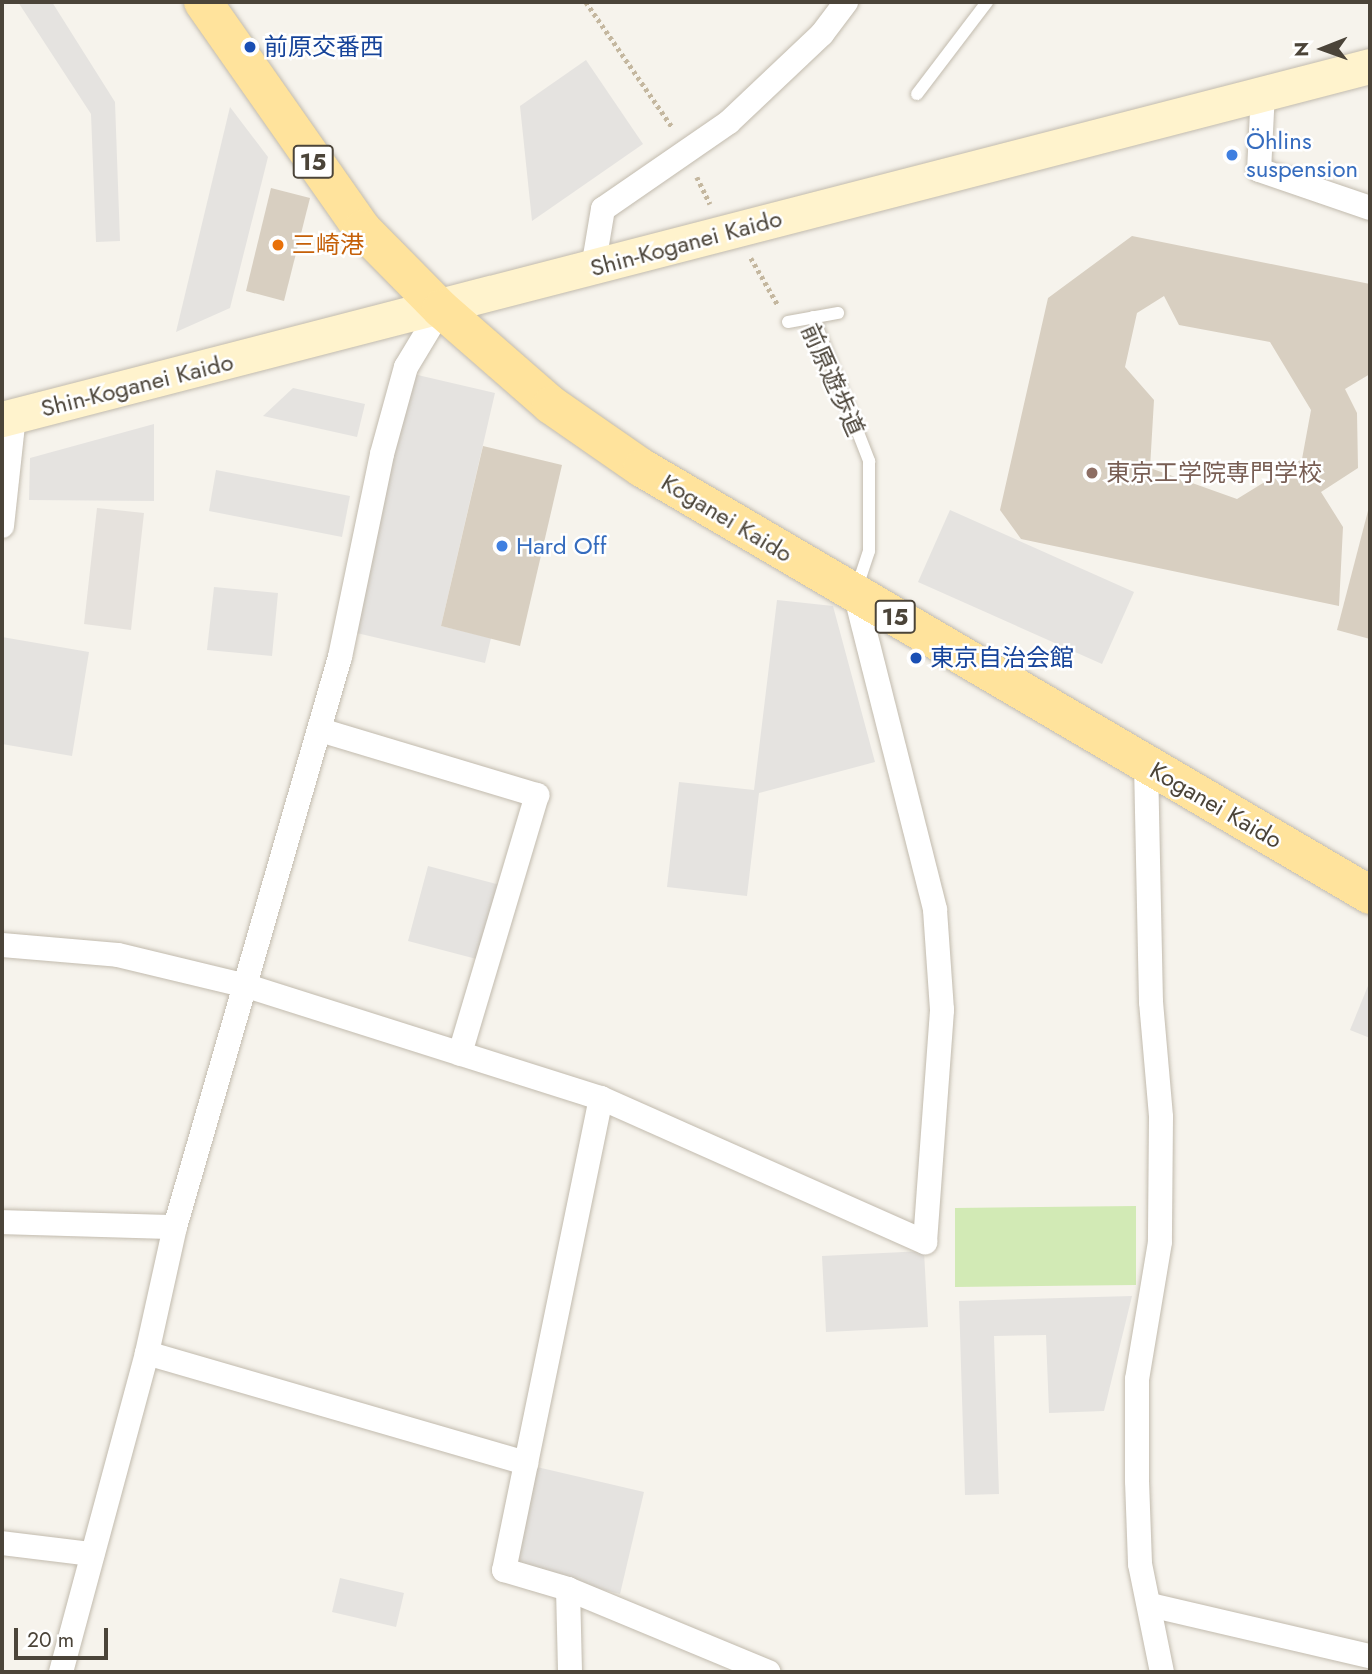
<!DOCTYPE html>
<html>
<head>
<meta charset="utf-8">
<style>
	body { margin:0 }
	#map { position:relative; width:1372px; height:1674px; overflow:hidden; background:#f6f3ec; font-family:Jost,"Noto Sans JP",sans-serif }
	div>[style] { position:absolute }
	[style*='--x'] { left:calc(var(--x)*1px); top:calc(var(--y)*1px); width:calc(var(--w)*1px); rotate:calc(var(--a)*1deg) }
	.industrial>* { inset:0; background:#e6e2dd }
	.green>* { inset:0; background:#d2eab5 }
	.parking>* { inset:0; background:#e5e3e0 }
	.building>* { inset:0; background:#d8cfc1 }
	.path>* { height:4.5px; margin-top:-2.25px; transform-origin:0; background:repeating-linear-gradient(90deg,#c4b79f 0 3.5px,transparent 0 7px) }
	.roads { filter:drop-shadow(0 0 2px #c2bbae) drop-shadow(0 0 2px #c2bbae) }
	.service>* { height:12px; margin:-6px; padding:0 6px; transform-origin:6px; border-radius:6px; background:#fff }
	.minor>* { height:24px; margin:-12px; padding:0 12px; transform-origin:12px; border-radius:12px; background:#fff }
	.secondary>* { height:35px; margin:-17.5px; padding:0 17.5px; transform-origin:17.5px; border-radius:17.5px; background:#fff3cd }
	.primary>* { height:38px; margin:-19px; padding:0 19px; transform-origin:19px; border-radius:19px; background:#ffe39c }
	.dots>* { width:19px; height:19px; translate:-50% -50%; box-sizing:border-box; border:4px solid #fff; border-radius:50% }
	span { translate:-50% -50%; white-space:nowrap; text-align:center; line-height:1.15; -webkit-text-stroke:5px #fff; paint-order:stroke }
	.shield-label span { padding:2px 5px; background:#fff; border:2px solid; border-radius:5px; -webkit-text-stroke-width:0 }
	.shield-label { font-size:23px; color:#4b4439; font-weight:700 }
	.transit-label { font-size:24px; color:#164399 }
	.left { translate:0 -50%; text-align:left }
	.shop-label { font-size:24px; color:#366cbe }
	.street-label { font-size:24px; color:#4b4439 }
	.food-label { font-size:24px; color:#c56008 }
	.education-label { font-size:24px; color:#785e54 }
	.frame { position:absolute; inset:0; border:4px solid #4b4439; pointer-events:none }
	.north { position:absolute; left:1288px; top:14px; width:70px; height:70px; -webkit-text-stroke:5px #fff; paint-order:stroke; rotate:269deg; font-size:19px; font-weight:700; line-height:28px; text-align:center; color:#4b4439 }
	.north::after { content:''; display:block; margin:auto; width:24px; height:32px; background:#4b4439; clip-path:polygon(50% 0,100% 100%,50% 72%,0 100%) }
	.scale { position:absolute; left:14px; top:1628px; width:94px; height:32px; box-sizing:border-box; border:4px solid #4b4439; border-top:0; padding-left:9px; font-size:21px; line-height:24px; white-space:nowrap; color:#4b4439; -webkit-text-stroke:5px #fff; paint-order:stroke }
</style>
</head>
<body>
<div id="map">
	<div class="industrial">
		<div style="clip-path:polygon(97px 508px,144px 513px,131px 630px,84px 624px)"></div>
	</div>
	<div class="green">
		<div style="clip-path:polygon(1136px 1206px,1136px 1285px,955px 1287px,955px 1208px)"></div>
	</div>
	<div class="parking">
		<div style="clip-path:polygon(18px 2px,52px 2px,115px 102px,120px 241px,96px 242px,91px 114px)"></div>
		<div style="clip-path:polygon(586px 60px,643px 144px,532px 221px,520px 106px)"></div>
		<div style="clip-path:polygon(230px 107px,268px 157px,230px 308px,176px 332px)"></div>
		<div style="clip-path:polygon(409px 373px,495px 393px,441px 626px,491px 638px,485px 663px,348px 631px)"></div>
		<div style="clip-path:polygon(293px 388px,365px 404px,357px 437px,263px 416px)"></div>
		<div style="clip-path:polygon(154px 424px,154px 501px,29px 500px,30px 458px)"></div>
		<div style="clip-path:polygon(216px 470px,350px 496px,342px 537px,209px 511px)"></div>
		<div style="clip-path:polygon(950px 510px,1134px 592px,1102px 664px,918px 582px)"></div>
		<div style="clip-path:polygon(214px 587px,278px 593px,272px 656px,207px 650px)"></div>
		<div style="clip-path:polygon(777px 600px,833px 606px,875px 762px,759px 793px,747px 896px,667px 887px,679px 782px,754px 790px)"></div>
		<div style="clip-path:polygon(2px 637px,89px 652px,72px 756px,2px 744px)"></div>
		<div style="clip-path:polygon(428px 866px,504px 886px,484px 961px,408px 941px)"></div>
		<div style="clip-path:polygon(1370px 981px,1370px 1038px,1350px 1030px)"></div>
		<div style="clip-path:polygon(924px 1251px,928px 1327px,826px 1332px,822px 1256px)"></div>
		<div style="clip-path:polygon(1132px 1296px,1104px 1411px,1049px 1413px,1046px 1335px,994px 1336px,999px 1494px,965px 1495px,959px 1301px)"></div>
		<div style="clip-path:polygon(537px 1467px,644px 1492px,620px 1594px,513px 1568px)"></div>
		<div style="clip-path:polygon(340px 1578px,404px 1593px,396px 1627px,332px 1612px)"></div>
	</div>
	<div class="building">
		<div style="clip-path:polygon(271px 188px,310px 198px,284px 301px,246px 291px)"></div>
		<div style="clip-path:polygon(evenodd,1132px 236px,1370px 284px,1370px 374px,1345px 389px,1357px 413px,1358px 468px,1321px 492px,1343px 527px,1339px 606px,1021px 539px,1000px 510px,1048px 298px,1132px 236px,1164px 296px,1179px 325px,1270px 342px,1311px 410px,1302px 459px,1237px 499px,1150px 468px,1154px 400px,1125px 367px,1137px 313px,1164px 296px)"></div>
		<div style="clip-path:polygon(483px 446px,562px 465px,520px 646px,441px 626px)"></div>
		<div style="clip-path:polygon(1369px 507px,1370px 507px,1370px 639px,1337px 630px)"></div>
	</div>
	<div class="path">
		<div style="--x:586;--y:2;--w:153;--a:55.4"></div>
		<div style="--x:697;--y:177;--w:30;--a:64"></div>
		<div style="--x:751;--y:258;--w:54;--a:60.1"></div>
	</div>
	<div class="roads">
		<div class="service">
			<div style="--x:917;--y:94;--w:116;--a:-52.7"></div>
			<div style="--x:813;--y:317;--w:155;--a:68.7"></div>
			<div style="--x:869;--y:461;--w:90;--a:90"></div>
			<div style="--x:869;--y:551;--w:41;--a:108.4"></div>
			<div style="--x:788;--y:322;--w:51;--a:-10.2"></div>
		</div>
		<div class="minor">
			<div style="--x:1263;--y:92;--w:78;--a:92.9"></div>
			<div style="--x:1259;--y:170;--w:117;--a:18.9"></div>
			<div style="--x:593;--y:268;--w:60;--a:-80.4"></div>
			<div style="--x:603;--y:209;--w:153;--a:-34.6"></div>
			<div style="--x:729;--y:122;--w:128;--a:-43.4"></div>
			<div style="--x:822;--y:34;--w:40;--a:-53"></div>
			<div style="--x:2;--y:526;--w:111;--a:-83.8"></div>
			<div style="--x:320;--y:730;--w:227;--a:16.7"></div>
			<div style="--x:537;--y:795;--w:270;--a:106.6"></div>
			<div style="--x:1146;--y:764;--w:238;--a:88.8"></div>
			<div style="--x:1151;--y:1002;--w:115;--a:85"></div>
			<div style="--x:1161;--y:1117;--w:125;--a:90.5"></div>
			<div style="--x:1160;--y:1242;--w:139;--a:99.5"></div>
			<div style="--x:1137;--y:1379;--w:102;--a:90"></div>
			<div style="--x:1137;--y:1481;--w:83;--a:87.9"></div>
			<div style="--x:1140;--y:1564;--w:110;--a:78.5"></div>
			<div style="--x:2;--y:945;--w:116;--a:4.9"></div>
			<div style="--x:118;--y:955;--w:133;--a:13.5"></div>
			<div style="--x:247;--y:986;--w:371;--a:17.6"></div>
			<div style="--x:601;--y:1098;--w:355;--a:24"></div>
			<div style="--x:925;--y:1242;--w:233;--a:-85.8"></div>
			<div style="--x:942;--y:1010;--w:101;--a:-94"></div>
			<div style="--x:935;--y:909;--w:326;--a:-104.2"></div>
			<div style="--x:601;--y:1098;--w:482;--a:101.6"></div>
			<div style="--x:504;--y:1570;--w:67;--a:16.5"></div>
			<div style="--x:568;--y:1589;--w:217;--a:22.5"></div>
			<div style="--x:2;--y:1222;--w:173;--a:1.7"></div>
			<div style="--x:147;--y:1353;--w:395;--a:16.2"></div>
			<div style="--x:2;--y:1543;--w:91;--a:7"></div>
			<div style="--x:568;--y:1589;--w:83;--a:88.6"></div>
			<div style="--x:1150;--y:1605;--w:226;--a:13.1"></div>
			<div style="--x:61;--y:1672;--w:330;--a:-74.9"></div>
			<div style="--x:147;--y:1353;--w:129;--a:-77.5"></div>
			<div style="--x:175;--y:1227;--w:593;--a:-73.86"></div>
			<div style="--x:340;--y:657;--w:207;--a:-78.3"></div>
			<div style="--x:382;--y:454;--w:90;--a:-74.6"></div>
			<div style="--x:406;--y:367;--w:68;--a:-58.9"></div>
		</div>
		<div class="secondary">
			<div style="--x:2;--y:419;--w:1413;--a:-14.47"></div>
		</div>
		<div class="primary">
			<div style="--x:203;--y:2;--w:277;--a:55"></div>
			<div style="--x:362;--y:229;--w:112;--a:45.4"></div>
			<div style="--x:441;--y:309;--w:146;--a:41.1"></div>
			<div style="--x:551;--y:405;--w:111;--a:34.7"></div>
			<div style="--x:642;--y:468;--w:844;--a:30.39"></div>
		</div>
	</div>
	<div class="dots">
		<div style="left:250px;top:47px;background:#1a4fb4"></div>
		<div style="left:1232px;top:155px;background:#3f7fe0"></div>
		<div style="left:278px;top:245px;background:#e8710a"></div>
		<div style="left:1092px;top:473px;background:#8d6e63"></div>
		<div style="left:502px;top:546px;background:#3f7fe0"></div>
		<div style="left:916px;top:658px;background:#1a4fb4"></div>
	</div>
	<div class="shield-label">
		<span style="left:313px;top:162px">15</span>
		<span style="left:895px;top:617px">15</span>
	</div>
	<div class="transit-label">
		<span class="left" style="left:264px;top:47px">前原交番西</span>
		<span class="left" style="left:930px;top:658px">東京自治会館</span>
	</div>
	<div class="shop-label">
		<span class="left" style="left:1246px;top:155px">Öhlins<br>suspension</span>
		<span class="left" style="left:516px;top:546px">Hard Off</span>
	</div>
	<div class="street-label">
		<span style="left:686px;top:243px;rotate:-15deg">Shin-Koganei Kaido</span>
		<span style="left:833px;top:380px;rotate:66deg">前原遊歩道</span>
		<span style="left:137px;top:385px;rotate:-14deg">Shin-Koganei Kaido</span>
		<span style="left:727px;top:518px;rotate:31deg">Koganei Kaido</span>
		<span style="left:1216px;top:805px;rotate:30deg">Koganei Kaido</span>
	</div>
	<div class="food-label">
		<span class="left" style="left:292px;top:245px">三崎港</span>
	</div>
	<div class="education-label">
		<span class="left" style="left:1106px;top:473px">東京工学院専門学校</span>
	</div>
	<div class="frame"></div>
	<div class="north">N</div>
	<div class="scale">20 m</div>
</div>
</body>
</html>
